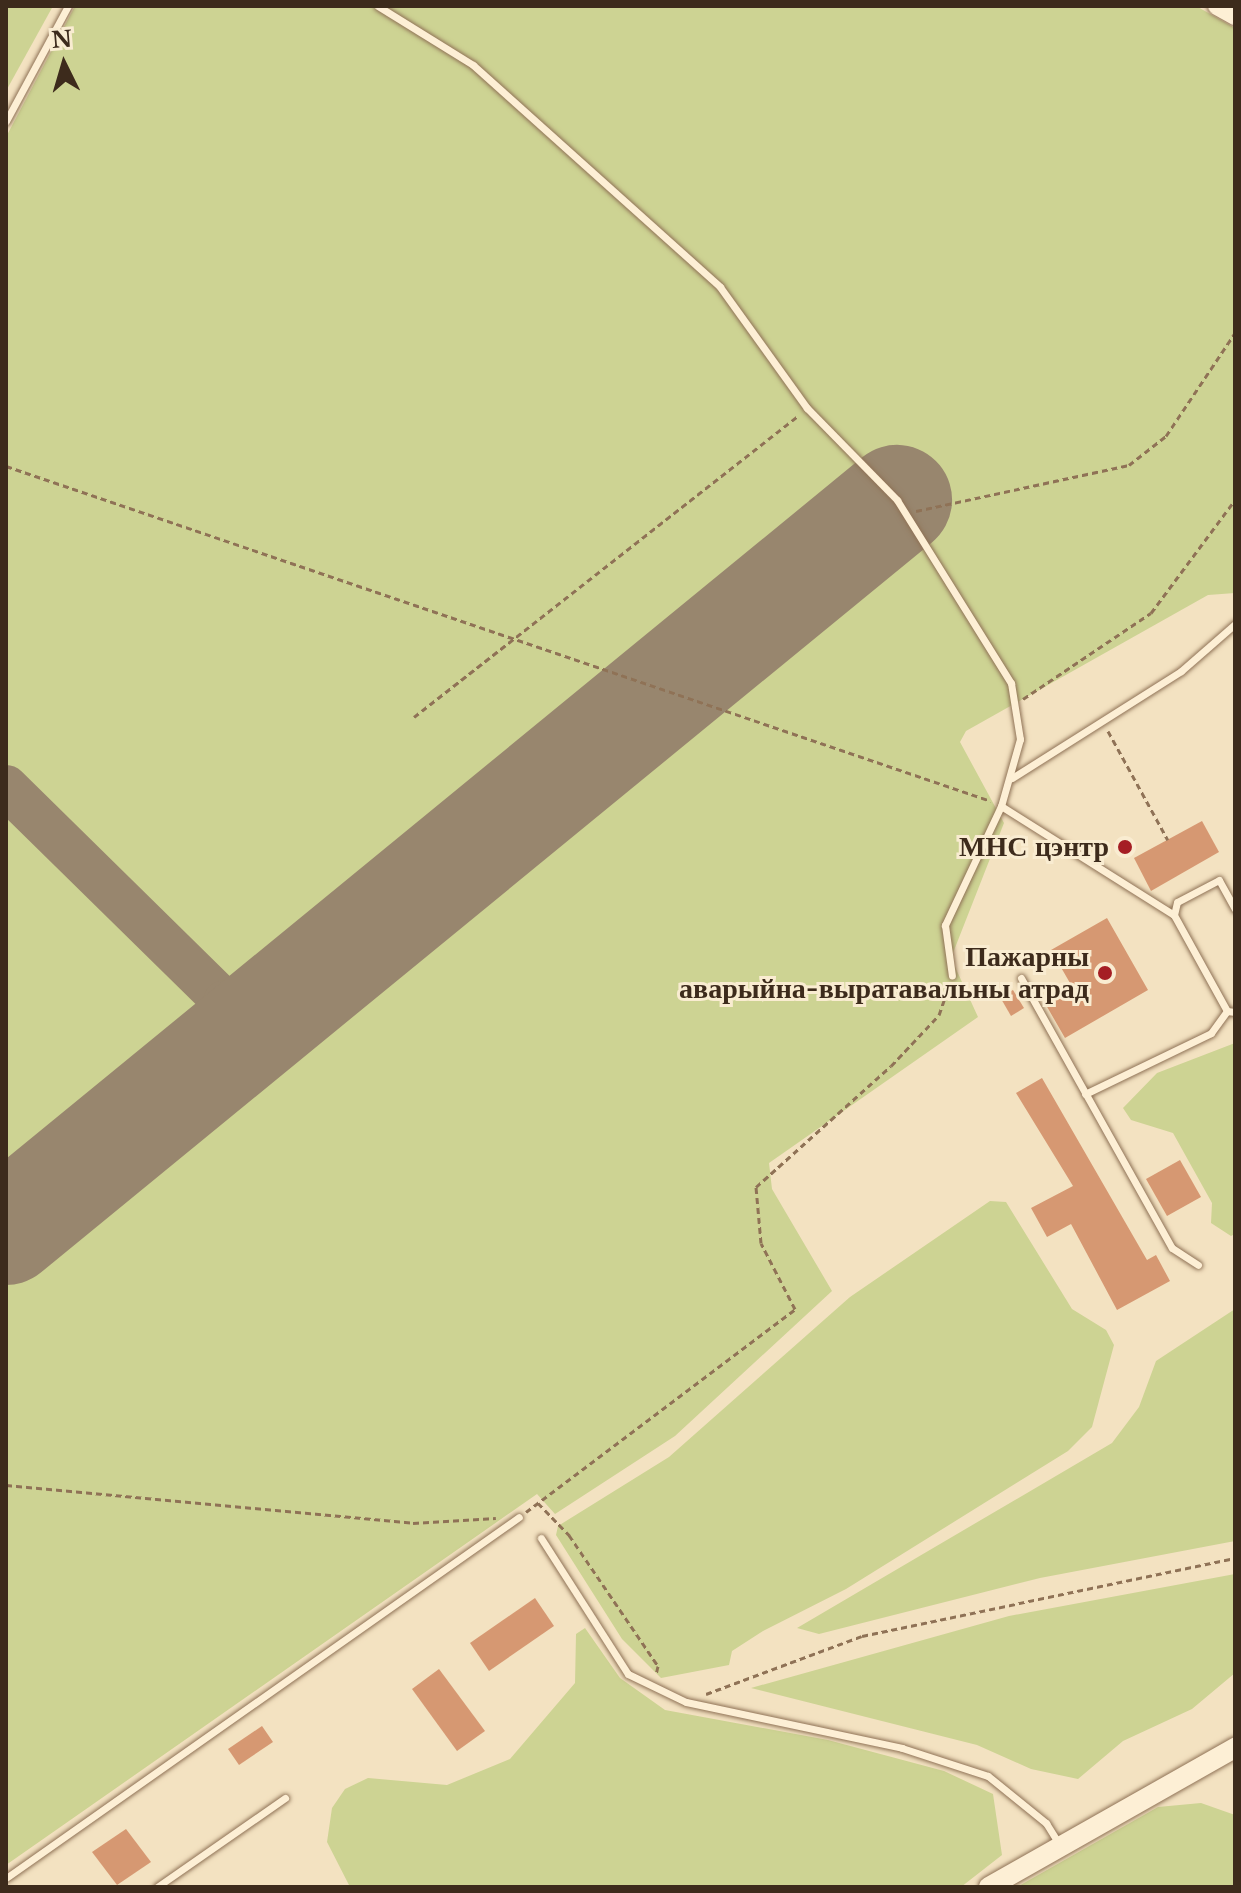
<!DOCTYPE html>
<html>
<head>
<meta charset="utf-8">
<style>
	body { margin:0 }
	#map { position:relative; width:1241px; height:1893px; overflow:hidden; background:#f3e2c1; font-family:"Libre Baskerville",serif }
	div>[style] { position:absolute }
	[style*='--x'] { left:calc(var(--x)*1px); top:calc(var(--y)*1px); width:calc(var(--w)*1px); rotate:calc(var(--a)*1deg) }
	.green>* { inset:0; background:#cdd393 }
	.taxiway>* { height:44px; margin:-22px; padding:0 22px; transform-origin:22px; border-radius:22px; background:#98866e }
	.runway>* { height:110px; margin:-55px; padding:0 55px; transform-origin:55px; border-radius:55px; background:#98866e }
	.building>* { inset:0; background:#d69872 }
	.path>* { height:3px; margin-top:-1.5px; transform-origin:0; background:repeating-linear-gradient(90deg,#8f7256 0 6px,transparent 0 10px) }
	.roads { filter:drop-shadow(0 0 2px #8f7256) drop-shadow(0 0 2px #8f7256) }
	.service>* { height:7px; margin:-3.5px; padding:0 3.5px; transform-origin:3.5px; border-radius:3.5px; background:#fdefd5 }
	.tertiary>* { height:18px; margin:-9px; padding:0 9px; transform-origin:9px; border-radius:9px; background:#fdefd5 }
	.secondary>* { height:20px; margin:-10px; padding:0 10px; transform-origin:10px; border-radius:10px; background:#fdefd5 }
	.dots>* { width:22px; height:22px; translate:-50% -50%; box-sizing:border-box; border:4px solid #f9ecd1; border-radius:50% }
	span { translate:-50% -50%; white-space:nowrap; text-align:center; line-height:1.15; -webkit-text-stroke:6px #f9ecd1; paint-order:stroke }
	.poi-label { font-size:28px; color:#3d2b1c; font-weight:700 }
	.right { translate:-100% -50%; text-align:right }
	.frame { position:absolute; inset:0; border:8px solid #3d2b1c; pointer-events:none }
	.north { position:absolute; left:24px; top:24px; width:80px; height:80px; -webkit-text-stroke:6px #f9ecd1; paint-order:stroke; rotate:355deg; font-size:22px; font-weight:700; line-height:32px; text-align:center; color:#3d2b1c }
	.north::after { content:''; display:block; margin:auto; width:28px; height:36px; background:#3d2b1c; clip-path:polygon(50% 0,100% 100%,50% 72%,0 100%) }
</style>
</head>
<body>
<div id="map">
	<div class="green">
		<div style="clip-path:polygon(6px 6px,53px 6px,6px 91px)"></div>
		<div style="clip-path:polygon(75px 6px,1196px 6px,1235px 28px,1235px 593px,1208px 595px,966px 731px,960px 742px,1004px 823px,951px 958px,978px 1017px,769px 1163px,772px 1189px,832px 1291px,675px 1436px,555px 1514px,537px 1494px,6px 1865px,6px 137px)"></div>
		<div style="clip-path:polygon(1235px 1043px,1235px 1234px,1231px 1236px,1211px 1223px,1212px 1203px,1173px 1133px,1131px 1120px,1123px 1108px,1157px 1073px)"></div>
		<div style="clip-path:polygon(990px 1201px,1006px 1202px,1072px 1309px,1106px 1330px,1114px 1345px,1092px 1427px,1068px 1451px,846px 1589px,763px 1631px,732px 1651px,729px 1665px,661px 1678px,622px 1639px,556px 1535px,558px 1526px,669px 1457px,850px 1297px)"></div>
		<div style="clip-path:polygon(1235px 1309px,1235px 1541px,1040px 1578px,819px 1634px,797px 1628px,1112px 1443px,1139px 1407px,1156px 1361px)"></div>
		<div style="clip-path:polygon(1235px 1574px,1235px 1673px,1192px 1709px,1123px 1741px,1078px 1779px,1031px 1769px,977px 1745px,751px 1688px,1009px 1616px)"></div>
		<div style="clip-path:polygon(585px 1628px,620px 1678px,665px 1710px,828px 1740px,944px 1771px,993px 1794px,1002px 1855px,961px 1887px,350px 1887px,327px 1842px,332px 1808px,345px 1789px,368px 1778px,447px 1785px,510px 1759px,575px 1683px,576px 1634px)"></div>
		<div style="clip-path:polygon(1201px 1803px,1235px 1815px,1235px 1887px,1017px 1887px,1158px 1807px)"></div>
	</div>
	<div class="taxiway">
		<div style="--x:6;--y:787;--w:307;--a:44.5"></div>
		<div style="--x:225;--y:1002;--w:40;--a:72"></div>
	</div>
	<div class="runway">
		<div style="--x:6;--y:1230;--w:1152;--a:-39.33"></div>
	</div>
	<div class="building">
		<div style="clip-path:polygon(1202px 821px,1219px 852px,1151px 891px,1134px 858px)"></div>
		<div style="clip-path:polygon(1107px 918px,1148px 990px,1065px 1038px,1046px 1005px,1074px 990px,1051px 950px)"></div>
		<div style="clip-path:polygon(1013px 990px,1024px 1008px,1011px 1016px,1000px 997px)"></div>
		<div style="clip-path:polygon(1042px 1078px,1147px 1260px,1156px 1255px,1170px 1281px,1117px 1310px,1071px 1224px,1047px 1237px,1031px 1208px,1073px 1186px,1016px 1093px)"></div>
		<div style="clip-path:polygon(1180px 1160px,1201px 1197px,1167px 1216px,1146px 1179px)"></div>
		<div style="clip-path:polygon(535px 1598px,554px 1626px,489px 1671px,470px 1643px)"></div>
		<div style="clip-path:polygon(439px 1669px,485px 1731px,457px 1751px,412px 1689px)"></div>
		<div style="clip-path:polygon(262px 1726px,273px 1742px,239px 1765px,228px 1749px)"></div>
		<div style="clip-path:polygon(126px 1829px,151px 1862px,117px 1885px,92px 1852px)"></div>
	</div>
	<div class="path">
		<div style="--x:6;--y:466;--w:1040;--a:18.78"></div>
		<div style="--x:916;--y:511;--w:218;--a:-12.2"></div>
		<div style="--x:1129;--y:465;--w:47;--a:-38.1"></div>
		<div style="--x:1166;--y:436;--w:124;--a:-56.2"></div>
		<div style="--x:1023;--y:699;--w:154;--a:-33.9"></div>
		<div style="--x:1151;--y:613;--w:141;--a:-53.4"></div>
		<div style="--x:414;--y:717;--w:488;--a:-38.1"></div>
		<div style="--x:1108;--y:731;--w:124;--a:61.2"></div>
		<div style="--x:6;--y:1485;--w:409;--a:5.3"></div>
		<div style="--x:413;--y:1523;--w:83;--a:-3.4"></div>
		<div style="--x:538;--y:1503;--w:45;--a:45.9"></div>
		<div style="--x:569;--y:1535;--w:158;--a:55.8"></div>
		<div style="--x:658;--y:1666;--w:9;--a:103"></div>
		<div style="--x:526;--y:1512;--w:337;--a:-37"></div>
		<div style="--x:795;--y:1309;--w:74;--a:-117.3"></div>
		<div style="--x:761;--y:1243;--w:56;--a:-95.1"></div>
		<div style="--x:756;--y:1187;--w:181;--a:-41.9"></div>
		<div style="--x:891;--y:1066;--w:70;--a:-46.7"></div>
		<div style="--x:939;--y:1015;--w:31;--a:-71"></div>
		<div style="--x:706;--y:1694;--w:166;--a:-20.4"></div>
		<div style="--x:862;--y:1636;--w:381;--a:-11.8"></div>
	</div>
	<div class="roads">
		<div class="service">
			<div style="--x:378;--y:6;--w:112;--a:31.8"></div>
			<div style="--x:473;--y:65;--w:332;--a:41.9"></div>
			<div style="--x:720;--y:287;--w:149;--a:54.3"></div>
			<div style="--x:807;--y:408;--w:129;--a:45.6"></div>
			<div style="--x:897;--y:500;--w:216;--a:58.1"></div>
			<div style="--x:1011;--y:683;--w:57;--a:80.9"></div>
			<div style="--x:1020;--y:739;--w:70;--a:105.8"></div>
			<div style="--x:1001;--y:806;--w:132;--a:115.2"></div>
			<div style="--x:945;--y:925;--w:51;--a:82.2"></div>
			<div style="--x:6;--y:121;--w:131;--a:-61.7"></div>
			<div style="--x:1012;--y:778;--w:200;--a:-32.3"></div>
			<div style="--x:1181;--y:671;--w:72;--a:-41"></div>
			<div style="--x:1001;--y:806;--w:204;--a:32.2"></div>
			<div style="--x:1235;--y:909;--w:33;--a:-119"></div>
			<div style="--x:1219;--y:880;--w:47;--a:152.4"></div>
			<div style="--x:1177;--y:902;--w:13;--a:103"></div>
			<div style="--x:1174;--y:915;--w:110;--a:61.1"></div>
			<div style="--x:1227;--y:1011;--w:8;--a:7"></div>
			<div style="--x:1021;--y:978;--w:309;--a:60.8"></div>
			<div style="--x:1172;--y:1248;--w:31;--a:33"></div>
			<div style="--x:1085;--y:1094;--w:140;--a:-25.8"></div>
			<div style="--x:1211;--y:1033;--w:27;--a:-54"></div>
			<div style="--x:541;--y:1538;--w:161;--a:57.4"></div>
			<div style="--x:628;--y:1674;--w:64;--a:25.8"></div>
			<div style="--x:686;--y:1702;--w:221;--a:12"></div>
			<div style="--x:902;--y:1748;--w:90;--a:18"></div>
			<div style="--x:988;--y:1776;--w:75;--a:39"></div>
			<div style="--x:1046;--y:1823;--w:26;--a:58"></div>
			<div style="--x:6;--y:1878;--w:627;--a:-35.13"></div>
			<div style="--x:157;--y:1887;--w:156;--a:-34.8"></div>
		</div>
		<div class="tertiary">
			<div style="--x:1217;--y:6;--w:21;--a:29"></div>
		</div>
		<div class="secondary">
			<div style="--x:989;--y:1887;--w:283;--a:-29.5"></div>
		</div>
	</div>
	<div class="dots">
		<div style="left:1125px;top:847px;background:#a51e24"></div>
		<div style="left:1105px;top:973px;background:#a51e24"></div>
	</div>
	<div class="poi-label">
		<span class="right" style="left:1109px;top:847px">МНС цэнтр</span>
		<span class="right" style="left:1089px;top:973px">Пажарны<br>аварыйна-выратавальны атрад</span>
	</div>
	<div class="frame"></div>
	<div class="north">N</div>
</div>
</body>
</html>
